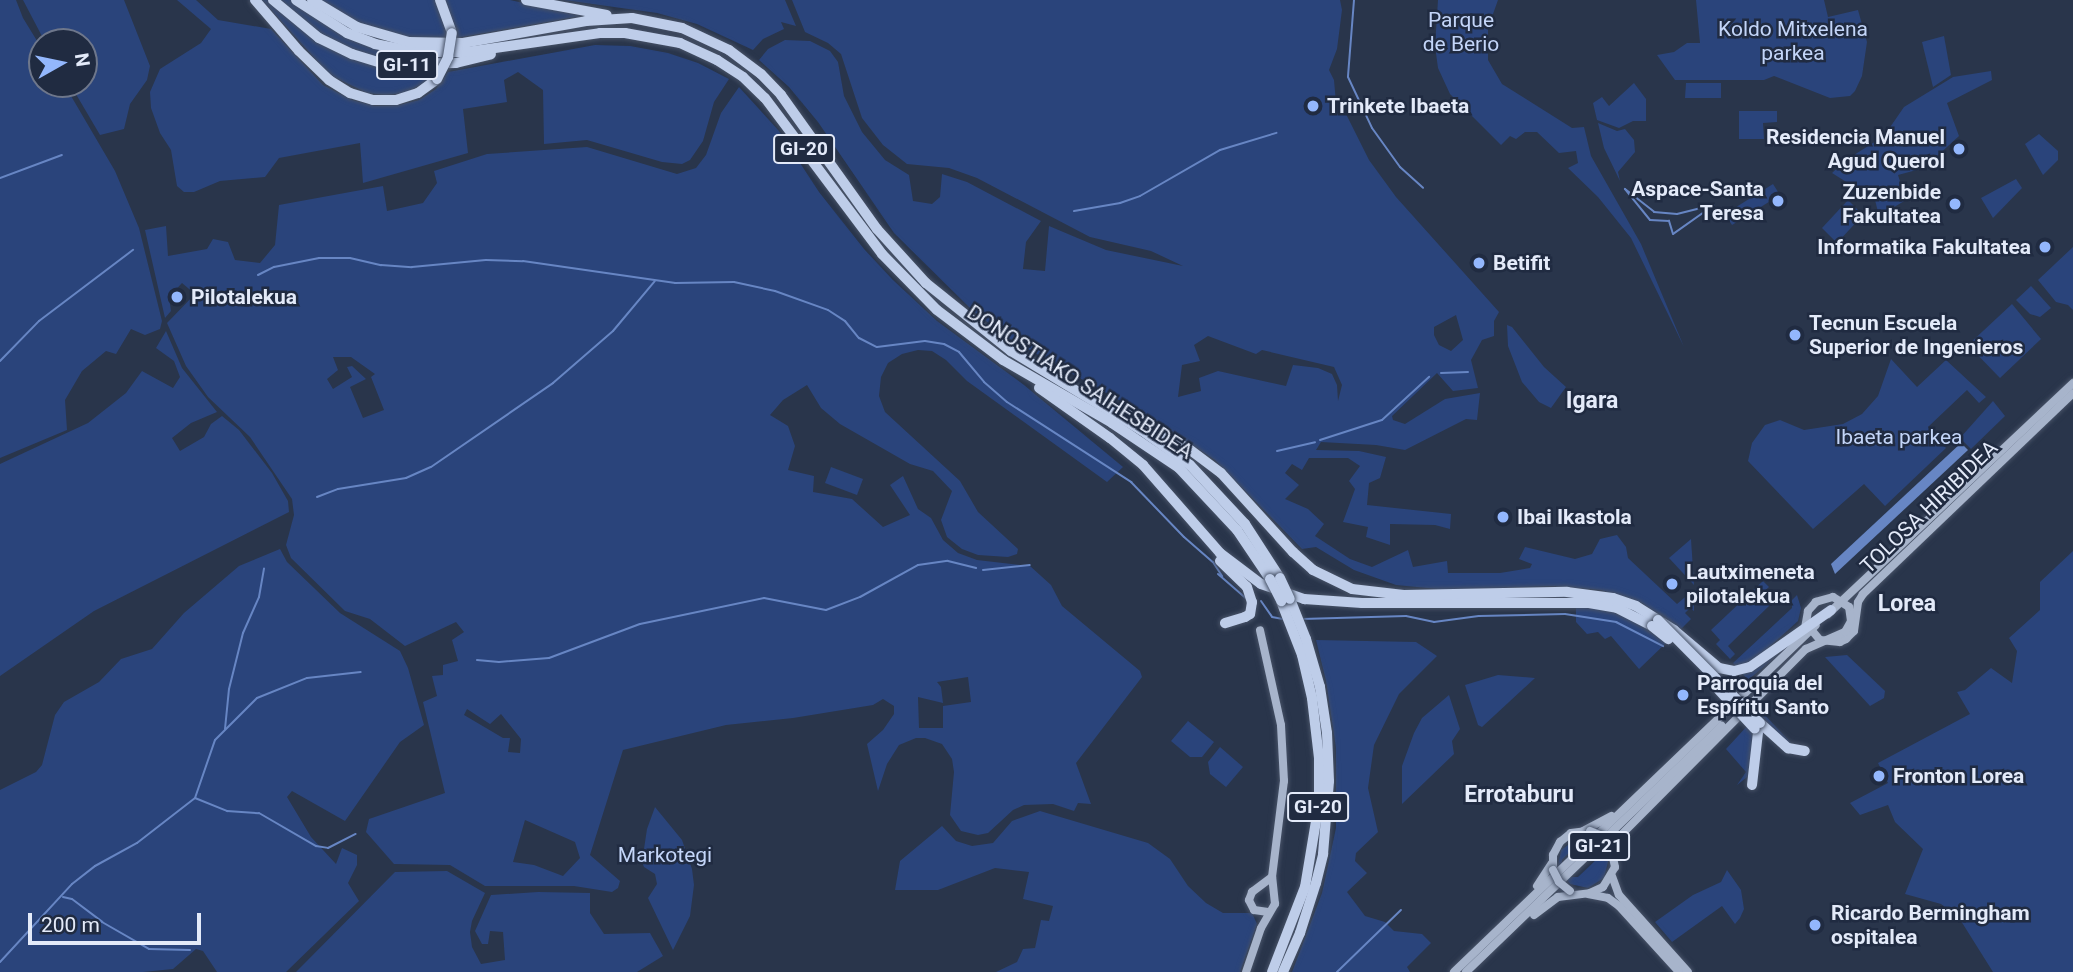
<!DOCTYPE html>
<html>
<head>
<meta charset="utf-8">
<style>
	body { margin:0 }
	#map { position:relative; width:2073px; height:972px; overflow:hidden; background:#29354b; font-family:Roboto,sans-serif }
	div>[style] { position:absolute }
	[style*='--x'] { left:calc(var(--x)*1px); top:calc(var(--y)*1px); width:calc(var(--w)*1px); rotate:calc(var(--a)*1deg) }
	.green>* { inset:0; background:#2a447b }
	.water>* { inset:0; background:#6786c4 }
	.stream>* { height:2px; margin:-1px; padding:0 1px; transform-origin:1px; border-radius:1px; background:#6786c4 }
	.roads { filter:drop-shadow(0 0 2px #475267) drop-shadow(0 0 2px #475267) }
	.major>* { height:8px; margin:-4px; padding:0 4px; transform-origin:4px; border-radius:4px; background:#a7b4cb }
	.highway>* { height:10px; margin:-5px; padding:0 5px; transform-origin:5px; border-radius:5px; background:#becde9 }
	.bridges { filter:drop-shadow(0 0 2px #475267) drop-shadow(0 0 2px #475267) }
	.major-bridge>* { height:8px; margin:-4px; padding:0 4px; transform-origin:4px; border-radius:4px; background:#a7b4cb }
	.highway-bridge>* { height:10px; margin:-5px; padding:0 5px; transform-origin:5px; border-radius:5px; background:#becde9 }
	.dots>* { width:19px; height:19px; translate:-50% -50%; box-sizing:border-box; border:4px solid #202b41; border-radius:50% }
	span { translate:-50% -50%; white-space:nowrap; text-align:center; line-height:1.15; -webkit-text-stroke:5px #202b41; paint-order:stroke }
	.shield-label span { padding:2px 5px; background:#202b41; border:2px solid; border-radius:5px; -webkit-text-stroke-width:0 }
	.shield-label { font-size:19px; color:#e3eaf9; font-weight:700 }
	.park-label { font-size:21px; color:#c3d5f8 }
	.poi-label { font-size:21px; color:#e3eaf9; font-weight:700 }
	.left { translate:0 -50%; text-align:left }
	.right { translate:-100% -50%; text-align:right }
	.street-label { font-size:21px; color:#e3eaf9 }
	.neighbourhood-label { font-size:23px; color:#e3eaf9; font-weight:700 }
	.north { position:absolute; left:28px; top:28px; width:70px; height:70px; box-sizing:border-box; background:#202b41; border:2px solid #6e778b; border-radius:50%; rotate:81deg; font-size:19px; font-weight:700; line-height:28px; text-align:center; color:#e3eaf9 }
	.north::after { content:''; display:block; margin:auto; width:24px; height:32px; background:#93b7fd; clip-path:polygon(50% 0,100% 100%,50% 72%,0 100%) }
	.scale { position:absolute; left:28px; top:913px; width:173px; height:32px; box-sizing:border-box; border:4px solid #e3eaf9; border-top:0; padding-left:9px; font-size:21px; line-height:24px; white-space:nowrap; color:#e3eaf9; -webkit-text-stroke:5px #202b41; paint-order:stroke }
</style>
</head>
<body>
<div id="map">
	<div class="green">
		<div style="clip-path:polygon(0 0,16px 0,23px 18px,42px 49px,42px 84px,64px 84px,115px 171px,139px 228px,162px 321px,160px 329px,145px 335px,131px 329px,116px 354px,106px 351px,82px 371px,65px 400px,67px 430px,0 458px)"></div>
		<div style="clip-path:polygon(23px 0,124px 0,150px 66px,147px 80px,130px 104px,124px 129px,100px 135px,70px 84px,84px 84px,84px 42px,45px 42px)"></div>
		<div style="clip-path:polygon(177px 0,196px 0,218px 20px,271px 29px,323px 85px,352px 100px,375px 106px,399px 105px,419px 100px,436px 89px,448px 72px,595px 45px,630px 46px,668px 53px,698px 63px,729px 79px,714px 102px,703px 141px,690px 160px,682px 164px,662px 162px,587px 140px,544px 144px,543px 90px,518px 72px,504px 80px,507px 102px,463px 109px,468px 153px,363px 183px,360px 143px,279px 158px,265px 177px,220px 181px,194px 192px,184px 192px,177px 186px,171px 150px,160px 133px,151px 108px,150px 92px,160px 69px,201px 43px,211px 29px)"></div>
		<div style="clip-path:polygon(262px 0,510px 0,581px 16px,462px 37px,434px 38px,435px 72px,424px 83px,405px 93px,386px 95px,367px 93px,330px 75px)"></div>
		<div style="clip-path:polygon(564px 0,785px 0,796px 26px,781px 22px,784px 29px,763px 39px,753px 50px,697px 24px,657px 13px)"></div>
		<div style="clip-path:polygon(evenodd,792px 0,1340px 0,1342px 10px,1337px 49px,1329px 70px,1334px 80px,1337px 114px,1345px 112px,1369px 160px,1396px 197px,1499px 312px,1494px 321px,1494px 336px,1482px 340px,1471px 360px,1478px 388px,1453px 391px,1437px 373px,1392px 416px,1393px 420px,1405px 424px,1445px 399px,1480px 393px,1477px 420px,1466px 419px,1405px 450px,1376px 445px,1321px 442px,1316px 450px,1359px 451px,1386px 457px,1380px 478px,1369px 483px,1367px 505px,1451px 514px,1450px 529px,1435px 525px,1390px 524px,1390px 545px,1366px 537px,1368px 527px,1343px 522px,1355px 489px,1349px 481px,1360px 466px,1348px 458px,1309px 458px,1302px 470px,1292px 464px,1285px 473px,1299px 485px,1285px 499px,1308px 509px,1324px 524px,1315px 536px,1350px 559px,1372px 567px,1408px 550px,1413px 567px,1447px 561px,1448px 573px,1500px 573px,1530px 568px,1532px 564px,1519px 559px,1525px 547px,1575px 559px,1592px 554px,1600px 539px,1617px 535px,1626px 547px,1628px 558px,1677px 604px,1691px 592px,1694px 596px,1694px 611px,1690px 608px,1685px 613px,1691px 619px,1680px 630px,1642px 603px,1601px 590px,1552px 586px,1448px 590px,1396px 585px,1354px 570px,1316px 547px,1302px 549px,1215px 460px,1156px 421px,1010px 339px,974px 312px,894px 233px,818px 122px,789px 87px,759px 60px,768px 49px,785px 40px,810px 41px,830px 51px,838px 62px,844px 96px,862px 132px,885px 160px,909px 175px,913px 201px,932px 204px,940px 197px,942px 174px,967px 182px,1041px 221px,1026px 242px,1023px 269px,1045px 271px,1049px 226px,1106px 250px,1183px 266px,1151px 251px,1090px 237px,977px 178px,949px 168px,907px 164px,883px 145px,862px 118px,841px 54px,828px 43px,805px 32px,792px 0,1456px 315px,1463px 340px,1451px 351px,1439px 345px,1434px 335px,1434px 327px,1456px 315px,792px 0,1208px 336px,1256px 354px,1262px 350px,1334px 367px,1342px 385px,1338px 401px,1337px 385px,1332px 374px,1318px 368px,1293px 365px,1286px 386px,1218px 371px,1199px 378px,1201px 391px,1178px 397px,1182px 365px,1200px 361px,1194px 345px,1208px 336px)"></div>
		<div style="clip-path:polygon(1438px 0,1498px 0,1488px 28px,1488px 60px,1502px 84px,1572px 128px,1584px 127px,1591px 156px,1641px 244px,1684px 347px,1631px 238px,1598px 197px,1568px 168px,1578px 163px,1576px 151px,1559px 153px,1537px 132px,1525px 132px,1516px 139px,1510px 136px,1501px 145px,1450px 94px,1438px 68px,1435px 46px)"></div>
		<div style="clip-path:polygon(1696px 0,1824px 0,1828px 17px,1858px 10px,1867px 42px,1862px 76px,1855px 91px,1850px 96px,1830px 98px,1774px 76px,1764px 80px,1675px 80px,1657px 55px,1674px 52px,1687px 43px,1700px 43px)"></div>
		<div style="clip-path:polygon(1944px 36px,1951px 75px,1933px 87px,1922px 42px)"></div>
		<div style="clip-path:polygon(1991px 71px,1992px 80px,1947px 103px,1959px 136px,1924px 168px,1898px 175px,1906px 200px,1879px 216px,1875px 200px,1832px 173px,1846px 160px,1884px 136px,1904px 107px,1953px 77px)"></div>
		<div style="clip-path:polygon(1634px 83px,1646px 99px,1646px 121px,1633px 121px,1619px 128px,1597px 120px,1593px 103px,1602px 97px,1609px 106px)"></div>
		<div style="clip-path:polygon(1686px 83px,1721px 83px,1721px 98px,1685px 98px)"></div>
		<div style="clip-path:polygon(evenodd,739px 87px,779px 131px,819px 192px,864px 249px,893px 280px,937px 321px,1024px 385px,1123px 467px,1107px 482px,967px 381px,946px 360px,932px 351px,918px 350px,902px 354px,888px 363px,881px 377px,879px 396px,885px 412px,960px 481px,978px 512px,1018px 549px,1017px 554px,1008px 557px,978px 555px,962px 549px,947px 537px,941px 520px,952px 491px,933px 471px,910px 464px,840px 424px,821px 408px,807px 385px,783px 400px,770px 415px,788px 426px,795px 446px,788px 470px,814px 476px,813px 492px,852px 499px,883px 527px,910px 515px,890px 485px,903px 476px,918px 509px,931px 518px,943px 540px,958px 553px,977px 560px,1030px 566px,1051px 585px,1062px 606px,1140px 671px,1142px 677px,1076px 763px,1091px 804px,1078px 803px,1074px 811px,1053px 804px,1024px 805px,1013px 810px,988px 833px,978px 835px,961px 831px,950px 815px,954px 772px,952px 759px,942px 744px,925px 738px,916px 738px,899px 745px,887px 764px,878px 791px,867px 744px,883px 730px,894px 714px,894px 706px,883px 699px,873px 705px,793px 718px,726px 725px,623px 750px,590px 855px,620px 881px,618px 888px,612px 892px,574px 886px,485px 886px,450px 865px,394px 864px,366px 832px,369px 819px,445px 793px,423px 702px,437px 696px,432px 676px,443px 675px,443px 665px,458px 661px,452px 640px,464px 632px,456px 622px,405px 646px,370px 619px,345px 611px,291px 558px,286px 545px,294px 515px,292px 499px,250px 437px,208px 397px,186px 366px,167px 323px,195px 294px,182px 283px,169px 297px,171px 311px,165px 318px,145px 230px,166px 226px,168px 256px,207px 249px,213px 239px,228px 242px,235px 260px,260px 263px,275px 245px,279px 205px,383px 186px,387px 211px,423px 203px,437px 183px,434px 171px,487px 154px,587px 147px,677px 174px,696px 168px,706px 155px,721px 113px,739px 87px,333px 357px,351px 357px,375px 374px,371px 377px,384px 410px,363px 418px,350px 387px,366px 379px,352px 366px,347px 367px,352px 377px,333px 389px,327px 379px,338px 370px,333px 357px,739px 87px,968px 677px,971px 702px,943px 706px,943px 728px,919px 728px,918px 697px,943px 703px,941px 687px,937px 682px,968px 677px,739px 87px,467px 709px,490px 724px,501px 714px,521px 739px,520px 753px,508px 752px,510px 738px,503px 738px,464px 715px,467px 709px,739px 87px,525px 820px,575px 842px,580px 858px,563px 876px,534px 865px,513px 862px,525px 820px)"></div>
		<div style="clip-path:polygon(1739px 111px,1777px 111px,1777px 122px,1763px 123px,1764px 139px,1739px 139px)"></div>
		<div style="clip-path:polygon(1598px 123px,1617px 131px,1625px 129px,1634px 140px,1635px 152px,1618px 172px,1620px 181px,1604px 148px)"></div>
		<div style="clip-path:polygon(2039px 134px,2058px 151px,2058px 160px,2043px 175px,2025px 144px)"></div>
		<div style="clip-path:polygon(2016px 179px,2022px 188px,1993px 218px,1981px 198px)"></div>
		<div style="clip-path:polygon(1773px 184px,1780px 195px,1732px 225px,1725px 214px)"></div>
		<div style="clip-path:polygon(1848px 200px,1863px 215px,1837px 243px,1822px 228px)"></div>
		<div style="clip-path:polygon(2073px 247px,2073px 310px,2068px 305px,2056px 302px,2038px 280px)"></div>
		<div style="clip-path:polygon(2031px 286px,2051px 308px,2040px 317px,2030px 314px,2016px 300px)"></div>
		<div style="clip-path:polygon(2012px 304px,2041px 339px,2000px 378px,1968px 345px)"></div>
		<div style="clip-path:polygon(1507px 325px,1512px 327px,1544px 367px,1566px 387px,1551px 408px,1539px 402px,1522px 382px,1508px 346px)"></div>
		<div style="clip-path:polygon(166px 331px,182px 368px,217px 412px,191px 423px,172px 438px,180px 451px,204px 437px,211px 424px,222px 416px,239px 430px,272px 473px,288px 501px,289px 512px,94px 611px,0 676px,0 464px,88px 423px,126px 393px,142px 371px,173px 388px,180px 377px,174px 361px,156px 348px)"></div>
		<div style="clip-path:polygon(1891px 359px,1917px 387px,1946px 360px,1986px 397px,1979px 403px,1967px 390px,1928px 427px,1946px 448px,1885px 506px,1864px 484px,1813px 529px,1748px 461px,1752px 443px,1765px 425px,1780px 420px,1804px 430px,1843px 424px,1862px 414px,1878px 396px)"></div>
		<div style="clip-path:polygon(1993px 401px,2005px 416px,1971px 449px,1960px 438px)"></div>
		<div style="clip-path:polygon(831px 467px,863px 479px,857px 495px,825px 483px)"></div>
		<div style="clip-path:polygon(1691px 539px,1694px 585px,1669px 558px)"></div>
		<div style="clip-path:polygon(280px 549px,287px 562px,340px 613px,400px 651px,408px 668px,424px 725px,400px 742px,345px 821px,292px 791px,287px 797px,311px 837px,336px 864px,342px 848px,357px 855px,357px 865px,348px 883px,359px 901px,286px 972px,217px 972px,203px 951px,196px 949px,173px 969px,143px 972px,0 972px,0 790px,36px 772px,42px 765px,55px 715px,64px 702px,99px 682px,121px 659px,152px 649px,184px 613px,239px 566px)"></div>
		<div style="clip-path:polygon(2073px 551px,2073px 972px,1993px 972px,1961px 921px,1941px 904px,1905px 894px,1923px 849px,1895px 822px,1888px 805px,1860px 815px,1850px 803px,1888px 783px,1878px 763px,1970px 714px,1957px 692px,1965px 690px,1991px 668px,2012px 683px,2017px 651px,2009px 638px,2040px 610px,2040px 582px)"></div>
		<div style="clip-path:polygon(1763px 581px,1769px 587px,1760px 595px,1770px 605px,1728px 646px,1735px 654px,1730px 659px,1716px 644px,1720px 640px,1711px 630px)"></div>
		<div style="clip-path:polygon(1797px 595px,1801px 608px,1798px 621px,1754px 661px,1800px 636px,1748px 680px,1733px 663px,1792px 608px,1792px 600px)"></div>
		<div style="clip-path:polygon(1576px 607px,1607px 610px,1638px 622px,1666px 643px,1639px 669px,1611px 636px,1605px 639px,1598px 632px,1587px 634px,1576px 622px)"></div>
		<div style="clip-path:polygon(1316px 640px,1416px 642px,1437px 656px,1399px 694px,1374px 745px,1368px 788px,1378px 832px,1356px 853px,1355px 861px,1367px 873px,1347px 892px,1365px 916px,1385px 922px,1394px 931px,1422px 934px,1431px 943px,1407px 967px,1410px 972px,1292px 972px,1322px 893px,1336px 828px,1336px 748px,1326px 681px)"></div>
		<div style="clip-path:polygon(1847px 655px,1885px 691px,1884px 698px,1870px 706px,1825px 657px)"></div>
		<div style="clip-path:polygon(1498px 675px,1535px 678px,1482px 727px,1478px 725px,1465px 685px)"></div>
		<div style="clip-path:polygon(1449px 695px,1460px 729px,1452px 741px,1454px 754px,1402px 804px,1402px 766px,1414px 733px,1422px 718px)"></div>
		<div style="clip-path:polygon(1761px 711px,1794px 746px,1764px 721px,1756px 736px,1751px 774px,1737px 785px,1746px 772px,1726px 749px)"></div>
		<div style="clip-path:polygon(1188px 721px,1214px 742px,1202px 757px,1190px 757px,1171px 741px)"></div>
		<div style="clip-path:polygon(1220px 747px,1243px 767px,1226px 787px,1210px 774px,1208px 762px)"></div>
		<div style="clip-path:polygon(655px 807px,682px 840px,692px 869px,694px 885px,690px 916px,673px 950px,648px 898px,657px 884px,655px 874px,644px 867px,642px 862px,647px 829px)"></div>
		<div style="clip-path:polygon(1040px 811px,1148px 843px,1170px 859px,1188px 886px,1206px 903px,1223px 913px,1252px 913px,1257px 924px,1240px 972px,996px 972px,1017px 962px,1023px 949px,1035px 948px,1041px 920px,1049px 921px,1053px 906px,1023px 899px,1029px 872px,995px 868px,938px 890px,895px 890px,900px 861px,942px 826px,956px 841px,972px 846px,993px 843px,1012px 821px)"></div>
		<div style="clip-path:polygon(evenodd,1579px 837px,1597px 840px,1606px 848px,1609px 858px,1604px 878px,1588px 888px,1570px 884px,1558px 866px,1561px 850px,1579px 837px,1582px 840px,1590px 840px,1600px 850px,1599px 857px,1578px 877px,1571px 877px,1562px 867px,1562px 860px,1582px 840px)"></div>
		<div style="clip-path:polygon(1727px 870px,1741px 890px,1744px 909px,1740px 918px,1735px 924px,1722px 906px,1672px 942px,1655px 922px,1693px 895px,1721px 882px)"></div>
		<div style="clip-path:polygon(447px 871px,485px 893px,472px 921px,470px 932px,472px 947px,481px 964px,505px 960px,503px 932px,490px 931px,488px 944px,482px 944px,475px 931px,491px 895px,538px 892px,590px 893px,590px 913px,604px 934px,650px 933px,663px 956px,637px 972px,296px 972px,395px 872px)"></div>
	</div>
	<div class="water">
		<div style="clip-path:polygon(1961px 443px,1968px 450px,1835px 574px,1831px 564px)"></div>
	</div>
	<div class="stream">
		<div style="--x:1354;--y:0;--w:77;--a:94.5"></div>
		<div style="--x:1348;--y:77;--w:56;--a:64.8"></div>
		<div style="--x:1372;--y:128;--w:48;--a:54.3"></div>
		<div style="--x:1400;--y:167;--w:31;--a:42"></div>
		<div style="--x:0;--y:178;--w:66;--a:-20.4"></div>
		<div style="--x:1625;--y:189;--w:37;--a:38"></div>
		<div style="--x:1654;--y:212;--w:23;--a:5"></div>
		<div style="--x:1677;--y:214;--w:38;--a:-14"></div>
		<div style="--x:1714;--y:205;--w:50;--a:144.7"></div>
		<div style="--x:1673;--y:234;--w:14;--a:-107"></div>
		<div style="--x:1669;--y:221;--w:19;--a:-177"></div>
		<div style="--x:1650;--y:220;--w:40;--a:-129"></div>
		<div style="--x:1074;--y:211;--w:47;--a:-9.9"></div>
		<div style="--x:1120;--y:203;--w:21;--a:-19"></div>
		<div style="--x:1140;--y:196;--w:92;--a:-29.9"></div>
		<div style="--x:1220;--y:150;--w:59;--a:-16.9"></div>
		<div style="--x:258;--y:275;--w:18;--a:-27"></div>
		<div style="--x:274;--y:267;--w:46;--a:-11.3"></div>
		<div style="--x:319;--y:258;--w:31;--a:0"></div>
		<div style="--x:350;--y:258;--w:32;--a:13"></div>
		<div style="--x:381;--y:265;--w:31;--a:4"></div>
		<div style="--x:412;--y:267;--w:74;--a:-5.4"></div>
		<div style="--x:486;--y:260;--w:37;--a:2"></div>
		<div style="--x:523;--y:261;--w:154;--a:8.2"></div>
		<div style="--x:675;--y:283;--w:59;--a:-1"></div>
		<div style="--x:734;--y:282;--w:42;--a:12.4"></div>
		<div style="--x:775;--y:291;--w:56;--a:19.7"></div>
		<div style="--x:828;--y:310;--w:20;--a:33"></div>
		<div style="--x:845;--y:321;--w:22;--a:51"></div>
		<div style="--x:859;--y:338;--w:20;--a:27"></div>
		<div style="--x:877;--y:347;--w:48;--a:-7.1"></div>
		<div style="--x:925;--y:341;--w:19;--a:9"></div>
		<div style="--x:944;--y:344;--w:17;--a:28"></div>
		<div style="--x:959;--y:352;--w:39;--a:50"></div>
		<div style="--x:984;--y:382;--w:30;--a:41"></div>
		<div style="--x:1007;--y:402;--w:148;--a:32.8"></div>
		<div style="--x:1131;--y:482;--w:76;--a:46.1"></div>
		<div style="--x:1184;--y:537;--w:38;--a:41"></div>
		<div style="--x:1213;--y:562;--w:17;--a:57"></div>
		<div style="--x:0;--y:361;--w:56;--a:-45.7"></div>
		<div style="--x:39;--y:321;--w:118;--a:-37.1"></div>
		<div style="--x:1441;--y:373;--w:27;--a:-2"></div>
		<div style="--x:1320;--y:440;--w:65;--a:-17.9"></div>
		<div style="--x:1382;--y:420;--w:64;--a:-42.5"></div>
		<div style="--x:1277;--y:451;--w:39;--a:-13"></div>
		<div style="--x:317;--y:497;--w:22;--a:-21"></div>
		<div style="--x:338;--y:489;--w:69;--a:-9.2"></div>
		<div style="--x:406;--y:478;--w:27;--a:-24"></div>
		<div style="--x:431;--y:467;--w:148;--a:-34.5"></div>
		<div style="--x:553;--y:383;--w:79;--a:-40.9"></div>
		<div style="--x:613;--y:331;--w:65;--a:-50"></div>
		<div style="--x:983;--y:570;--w:47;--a:-6.1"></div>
		<div style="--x:1218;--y:574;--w:37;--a:41"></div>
		<div style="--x:1261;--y:601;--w:19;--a:55"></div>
		<div style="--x:1272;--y:617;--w:11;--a:10"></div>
		<div style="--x:1302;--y:619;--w:104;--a:-1.7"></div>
		<div style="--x:1406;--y:616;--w:29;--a:12"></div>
		<div style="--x:1434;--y:622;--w:45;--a:-7.6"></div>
		<div style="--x:1479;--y:616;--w:86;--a:-1.3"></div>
		<div style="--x:1565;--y:614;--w:52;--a:8.9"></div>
		<div style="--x:1616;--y:622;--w:53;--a:27.1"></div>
		<div style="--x:477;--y:660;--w:22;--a:5"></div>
		<div style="--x:499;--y:662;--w:50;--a:-4.6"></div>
		<div style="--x:549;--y:658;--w:97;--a:-20.5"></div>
		<div style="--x:640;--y:624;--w:127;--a:-11.8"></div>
		<div style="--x:764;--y:598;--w:63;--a:11"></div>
		<div style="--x:826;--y:610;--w:36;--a:-21"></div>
		<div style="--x:860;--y:597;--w:66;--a:-28.9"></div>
		<div style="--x:918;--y:565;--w:30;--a:-8"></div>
		<div style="--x:948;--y:561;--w:29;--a:14"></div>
		<div style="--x:225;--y:729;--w:40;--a:-84.3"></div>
		<div style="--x:229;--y:689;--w:58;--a:-76"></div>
		<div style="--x:243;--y:633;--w:39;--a:-66"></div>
		<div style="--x:259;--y:597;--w:29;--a:-80"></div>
		<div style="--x:195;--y:798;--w:35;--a:22"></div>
		<div style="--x:227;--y:811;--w:32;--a:4"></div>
		<div style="--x:259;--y:813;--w:66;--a:30.1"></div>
		<div style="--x:316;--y:846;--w:12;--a:9"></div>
		<div style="--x:328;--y:848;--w:31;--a:-27"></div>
		<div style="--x:63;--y:897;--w:9;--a:13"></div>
		<div style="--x:72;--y:899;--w:38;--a:37"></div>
		<div style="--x:102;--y:922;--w:54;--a:29.9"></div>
		<div style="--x:149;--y:949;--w:41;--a:1.4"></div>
		<div style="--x:0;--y:962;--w:106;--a:-47.3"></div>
		<div style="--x:72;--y:884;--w:29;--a:-38"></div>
		<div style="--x:95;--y:866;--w:48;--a:-28.7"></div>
		<div style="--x:137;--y:843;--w:73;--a:-37.8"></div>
		<div style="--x:195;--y:798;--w:61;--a:-71"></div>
		<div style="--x:215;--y:740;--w:59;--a:-45"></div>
		<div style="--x:257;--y:698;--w:54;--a:-21.8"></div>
		<div style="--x:307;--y:678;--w:54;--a:-6.3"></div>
		<div style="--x:1337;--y:972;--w:89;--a:-44.1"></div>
	</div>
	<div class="roads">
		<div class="major">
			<div style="--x:1828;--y:614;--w:337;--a:-43.3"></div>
			<div style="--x:1809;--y:627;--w:17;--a:50"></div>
			<div style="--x:1820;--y:640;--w:20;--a:6"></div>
			<div style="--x:1840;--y:642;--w:7;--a:-27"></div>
			<div style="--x:1846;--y:639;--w:11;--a:-45"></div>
			<div style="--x:1854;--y:631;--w:29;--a:-82"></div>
			<div style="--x:1858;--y:602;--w:9;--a:-58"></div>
			<div style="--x:1863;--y:594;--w:291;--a:-43.7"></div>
			<div style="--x:1583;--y:831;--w:32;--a:-28"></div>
			<div style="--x:1613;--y:853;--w:20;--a:-66"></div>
			<div style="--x:1621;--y:835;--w:262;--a:-45.2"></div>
			<div style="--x:1806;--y:649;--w:43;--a:-23.6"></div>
			<div style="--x:1845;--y:632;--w:13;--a:-61"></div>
			<div style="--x:1851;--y:621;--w:14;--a:-98"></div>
			<div style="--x:1849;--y:607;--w:19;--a:-148"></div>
			<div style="--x:1833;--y:597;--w:18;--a:164"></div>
			<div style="--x:1816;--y:602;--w:12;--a:132"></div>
			<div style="--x:1808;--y:611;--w:22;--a:100"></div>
			<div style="--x:1553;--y:866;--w:11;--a:-90"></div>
			<div style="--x:1553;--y:855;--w:15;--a:-62"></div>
			<div style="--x:1560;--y:842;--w:14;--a:-39"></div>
			<div style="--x:1571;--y:833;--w:16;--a:-7"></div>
			<div style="--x:1612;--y:876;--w:20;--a:70"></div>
			<div style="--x:1619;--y:895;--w:103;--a:48.1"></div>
			<div style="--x:1537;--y:886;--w:27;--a:-57"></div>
			<div style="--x:1588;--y:894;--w:20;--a:11"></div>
			<div style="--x:1608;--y:898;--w:14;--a:36"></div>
			<div style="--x:1619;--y:906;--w:89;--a:47.7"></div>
			<div style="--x:1268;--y:912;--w:14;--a:-172"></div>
			<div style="--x:1254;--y:910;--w:11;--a:-117"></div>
			<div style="--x:1249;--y:900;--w:9;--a:-69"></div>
			<div style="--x:1252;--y:892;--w:25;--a:-37"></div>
			<div style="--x:1534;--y:915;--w:30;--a:-37"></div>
			<div style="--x:1558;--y:897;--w:32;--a:-7"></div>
			<div style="--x:1590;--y:893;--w:14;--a:-25"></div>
			<div style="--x:1603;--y:887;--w:23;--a:-59"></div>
			<div style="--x:1615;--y:867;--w:19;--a:-102"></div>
			<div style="--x:1246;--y:972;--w:46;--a:-71.2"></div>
			<div style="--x:1261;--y:928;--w:28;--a:-60"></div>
			<div style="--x:1275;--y:904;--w:27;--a:-96"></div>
			<div style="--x:1272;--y:877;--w:97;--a:-82.9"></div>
			<div style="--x:1284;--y:781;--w:56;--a:-93.1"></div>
			<div style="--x:1281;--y:725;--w:97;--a:-102.5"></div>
			<div style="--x:1454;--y:972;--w:501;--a:-43.79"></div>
			<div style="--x:1466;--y:972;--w:355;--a:-43.9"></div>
		</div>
		<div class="highway">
			<div style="--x:255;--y:0;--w:67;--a:49.2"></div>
			<div style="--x:299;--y:51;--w:42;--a:44"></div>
			<div style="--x:329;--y:80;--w:25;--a:32"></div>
			<div style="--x:350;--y:93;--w:24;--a:17"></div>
			<div style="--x:373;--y:100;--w:23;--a:0"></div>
			<div style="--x:396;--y:100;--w:23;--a:-18"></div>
			<div style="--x:418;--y:93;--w:24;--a:-36"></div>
			<div style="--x:273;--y:0;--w:60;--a:39.6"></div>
			<div style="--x:319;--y:38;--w:37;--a:26"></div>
			<div style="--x:352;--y:54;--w:34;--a:17"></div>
			<div style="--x:385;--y:64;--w:71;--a:-0.8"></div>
			<div style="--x:456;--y:63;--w:36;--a:-14"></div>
			<div style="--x:296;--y:0;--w:61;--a:32.9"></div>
			<div style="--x:347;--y:33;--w:30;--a:21"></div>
			<div style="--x:375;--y:44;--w:43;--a:10.8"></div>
			<div style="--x:417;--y:52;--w:50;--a:0"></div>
			<div style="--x:467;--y:52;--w:134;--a:-8.1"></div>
			<div style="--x:600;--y:33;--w:25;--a:0"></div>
			<div style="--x:625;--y:33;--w:56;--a:10.3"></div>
			<div style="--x:680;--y:43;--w:41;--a:24.7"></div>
			<div style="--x:717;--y:60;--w:31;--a:33"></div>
			<div style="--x:743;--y:77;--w:30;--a:44"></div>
			<div style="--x:765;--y:98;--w:195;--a:53.1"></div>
			<div style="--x:882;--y:254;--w:78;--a:45.5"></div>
			<div style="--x:937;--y:310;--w:83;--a:37.1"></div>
			<div style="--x:1003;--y:360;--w:126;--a:30"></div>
			<div style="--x:1112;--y:423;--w:81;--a:33.9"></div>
			<div style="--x:1179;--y:468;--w:85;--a:46.9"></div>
			<div style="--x:1237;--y:530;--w:59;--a:56"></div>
			<div style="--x:312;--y:0;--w:52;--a:31"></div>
			<div style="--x:357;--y:27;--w:54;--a:16.1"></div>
			<div style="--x:409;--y:42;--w:54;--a:1.1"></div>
			<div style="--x:463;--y:43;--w:125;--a:-10.1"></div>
			<div style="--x:586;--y:21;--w:46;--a:-3.7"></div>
			<div style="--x:632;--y:18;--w:51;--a:11.3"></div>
			<div style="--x:682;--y:28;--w:52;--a:25.1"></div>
			<div style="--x:729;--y:50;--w:40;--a:37"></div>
			<div style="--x:761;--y:74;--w:29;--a:46"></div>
			<div style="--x:781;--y:95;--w:165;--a:54.4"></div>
			<div style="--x:877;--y:229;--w:73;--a:47.8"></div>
			<div style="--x:926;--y:283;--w:109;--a:38.7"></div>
			<div style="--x:1011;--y:351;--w:152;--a:31.3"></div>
			<div style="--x:1141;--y:430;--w:60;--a:35.5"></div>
			<div style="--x:1190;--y:465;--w:81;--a:47"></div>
			<div style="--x:1245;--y:524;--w:64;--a:57.1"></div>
			<div style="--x:440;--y:0;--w:35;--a:70"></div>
			<div style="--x:526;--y:0;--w:82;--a:10.5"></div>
			<div style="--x:1039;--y:388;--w:87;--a:35.2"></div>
			<div style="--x:1110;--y:438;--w:43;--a:39.3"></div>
			<div style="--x:1143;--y:465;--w:117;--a:48.8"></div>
			<div style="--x:1220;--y:553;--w:51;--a:37.1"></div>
			<div style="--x:1261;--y:584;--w:46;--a:19.2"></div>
			<div style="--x:1304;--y:599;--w:58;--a:3.9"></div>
			<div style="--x:1362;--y:603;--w:227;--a:0"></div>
			<div style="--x:1589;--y:603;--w:28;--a:10"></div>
			<div style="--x:1617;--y:608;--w:39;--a:27"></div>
			<div style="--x:1118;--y:409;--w:81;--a:29.4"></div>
			<div style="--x:1189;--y:449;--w:40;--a:37"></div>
			<div style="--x:1221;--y:473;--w:107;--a:47.7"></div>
			<div style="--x:1293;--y:552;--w:27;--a:42"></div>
			<div style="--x:1313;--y:570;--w:43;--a:26"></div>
			<div style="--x:1352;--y:589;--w:52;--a:6.6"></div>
			<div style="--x:1404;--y:595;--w:163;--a:-1.1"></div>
			<div style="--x:1567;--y:592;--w:46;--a:7.4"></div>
			<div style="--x:1613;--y:598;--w:24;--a:19"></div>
			<div style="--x:1636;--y:606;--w:45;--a:32.3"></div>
			<div style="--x:1674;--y:630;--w:59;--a:40.2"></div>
			<div style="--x:1719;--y:668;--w:15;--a:11"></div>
			<div style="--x:1734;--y:671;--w:16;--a:-14"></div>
			<div style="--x:1750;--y:667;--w:99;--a:-35.1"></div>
			<div style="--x:1220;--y:561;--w:37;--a:44"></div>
			<div style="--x:1247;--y:587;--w:16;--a:72"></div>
			<div style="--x:1252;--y:602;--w:12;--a:99"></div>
			<div style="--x:1250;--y:614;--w:6;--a:149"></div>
			<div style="--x:1245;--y:617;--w:21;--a:163"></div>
			<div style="--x:1760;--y:723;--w:38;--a:42"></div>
			<div style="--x:1788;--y:748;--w:17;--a:10"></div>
			<div style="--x:1752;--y:785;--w:53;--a:-83.5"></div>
			<div style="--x:1272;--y:972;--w:91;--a:-68.8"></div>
			<div style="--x:1305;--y:887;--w:85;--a:-80.5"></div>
			<div style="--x:1319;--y:803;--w:45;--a:-90"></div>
			<div style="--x:1319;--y:758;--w:60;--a:-96.7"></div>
			<div style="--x:1312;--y:698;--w:44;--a:-103.1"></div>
			<div style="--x:1302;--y:655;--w:58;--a:-111.3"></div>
			<div style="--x:1283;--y:972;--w:43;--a:-66.4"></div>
			<div style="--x:1300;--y:933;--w:52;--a:-72.3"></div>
			<div style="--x:1316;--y:883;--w:30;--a:-76"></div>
			<div style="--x:1323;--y:854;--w:73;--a:-85.3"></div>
			<div style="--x:1329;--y:781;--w:48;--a:-92.4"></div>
			<div style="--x:1327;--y:733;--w:47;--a:-98.7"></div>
			<div style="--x:1320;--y:687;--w:50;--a:-106.3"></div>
			<div style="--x:1306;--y:639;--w:43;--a:-111.8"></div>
		</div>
	</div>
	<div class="bridges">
		<div class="major-bridge">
			<div style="--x:1590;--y:831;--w:11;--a:22"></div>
			<div style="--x:1600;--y:835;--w:16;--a:47"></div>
			<div style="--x:1553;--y:870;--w:13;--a:63"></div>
			<div style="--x:1559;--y:882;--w:14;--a:39"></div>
		</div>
		<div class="highway-bridge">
			<div style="--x:437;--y:79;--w:25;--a:-63"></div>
			<div style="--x:448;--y:57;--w:24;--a:-81"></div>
			<div style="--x:1280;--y:578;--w:23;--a:65"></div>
			<div style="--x:1270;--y:579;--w:25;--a:63"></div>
			<div style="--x:1658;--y:620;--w:145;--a:45.3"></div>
			<div style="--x:1652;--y:626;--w:21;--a:39"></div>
			<div style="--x:1718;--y:689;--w:54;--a:47.2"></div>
		</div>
	</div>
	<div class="dots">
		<div style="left:1313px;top:106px;background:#93b7fd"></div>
		<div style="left:1959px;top:149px;background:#93b7fd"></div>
		<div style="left:1778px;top:201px;background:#93b7fd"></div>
		<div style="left:1955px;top:204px;background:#93b7fd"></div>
		<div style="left:2045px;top:247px;background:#93b7fd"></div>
		<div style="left:1479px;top:263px;background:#93b7fd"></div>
		<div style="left:177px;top:297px;background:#93b7fd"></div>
		<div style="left:1795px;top:335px;background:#93b7fd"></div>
		<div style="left:1503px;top:517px;background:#93b7fd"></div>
		<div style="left:1672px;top:584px;background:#93b7fd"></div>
		<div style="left:1683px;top:695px;background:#93b7fd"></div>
		<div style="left:1879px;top:776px;background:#93b7fd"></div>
		<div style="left:1815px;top:925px;background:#93b7fd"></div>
	</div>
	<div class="shield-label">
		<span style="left:407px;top:65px">GI-11</span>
		<span style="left:804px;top:149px">GI-20</span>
		<span style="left:1318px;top:807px">GI-20</span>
		<span style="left:1599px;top:846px">GI-21</span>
	</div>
	<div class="park-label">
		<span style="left:1461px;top:32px">Parque<br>de Berio</span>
		<span style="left:1793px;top:41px">Koldo Mitxelena<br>parkea</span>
		<span style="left:1899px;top:437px">Ibaeta parkea</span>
		<span style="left:665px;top:855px">Markotegi</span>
	</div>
	<div class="poi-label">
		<span class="left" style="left:1327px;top:106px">Trinkete Ibaeta</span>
		<span class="right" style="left:1945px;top:149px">Residencia Manuel<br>Agud Querol</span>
		<span class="right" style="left:1764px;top:201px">Aspace-Santa<br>Teresa</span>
		<span class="right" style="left:1941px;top:204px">Zuzenbide<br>Fakultatea</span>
		<span class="right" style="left:2031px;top:247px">Informatika Fakultatea</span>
		<span class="left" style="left:1493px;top:263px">Betifit</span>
		<span class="left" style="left:191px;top:297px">Pilotalekua</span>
		<span class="left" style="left:1809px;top:335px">Tecnun Escuela<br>Superior de Ingenieros</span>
		<span class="left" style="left:1517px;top:517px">Ibai Ikastola</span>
		<span class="left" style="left:1686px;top:584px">Lautximeneta<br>pilotalekua</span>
		<span class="left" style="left:1697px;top:695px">Parroquia del<br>Espíritu Santo</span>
		<span class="left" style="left:1893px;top:776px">Fronton Lorea</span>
		<span class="left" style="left:1831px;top:925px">Ricardo Bermingham<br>ospitalea</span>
	</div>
	<div class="street-label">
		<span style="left:1080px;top:382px;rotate:33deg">DONOSTIAKO SAIHESBIDEA</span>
		<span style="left:1929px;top:507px;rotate:-44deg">TOLOSA HIRIBIDEA</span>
	</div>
	<div class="neighbourhood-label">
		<span style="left:1592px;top:401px">Igara</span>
		<span style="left:1907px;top:604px">Lorea</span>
		<span style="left:1519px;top:795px">Errotaburu</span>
	</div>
	<div class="north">N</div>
	<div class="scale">200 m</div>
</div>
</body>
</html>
